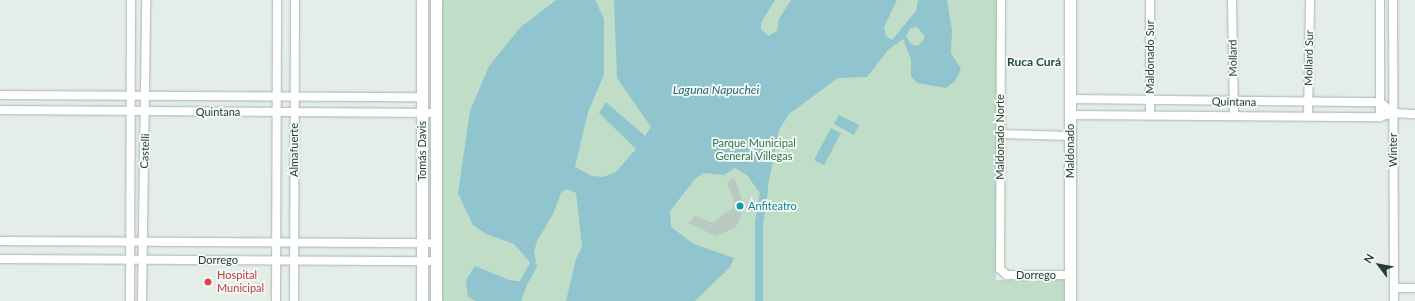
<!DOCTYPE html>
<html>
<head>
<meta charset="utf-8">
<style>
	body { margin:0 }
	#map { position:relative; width:1415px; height:301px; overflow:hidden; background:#e5ede9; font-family:Lato,sans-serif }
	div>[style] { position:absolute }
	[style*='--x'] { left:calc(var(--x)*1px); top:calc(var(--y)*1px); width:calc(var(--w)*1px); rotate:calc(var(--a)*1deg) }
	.green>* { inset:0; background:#bfddc7 }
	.water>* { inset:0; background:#90c5cf }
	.canal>* { height:8px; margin:-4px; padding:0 4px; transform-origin:4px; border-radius:4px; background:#90c5cf }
	.building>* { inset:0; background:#bac8c2 }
	.roads { filter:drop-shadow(0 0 1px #a8b5b0) drop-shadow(0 0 1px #a8b5b0) }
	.street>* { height:8px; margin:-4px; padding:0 4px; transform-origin:4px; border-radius:4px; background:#fff }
	.secondary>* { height:11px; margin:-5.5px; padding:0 5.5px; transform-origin:5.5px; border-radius:5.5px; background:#fff }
	.dots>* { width:11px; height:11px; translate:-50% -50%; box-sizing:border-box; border:2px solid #f5faf7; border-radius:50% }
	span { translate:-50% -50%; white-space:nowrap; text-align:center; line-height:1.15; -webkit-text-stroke:3.5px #f5faf7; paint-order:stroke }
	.street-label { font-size:11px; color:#253e37 }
	.park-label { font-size:11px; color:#31734b }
	.culture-label { font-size:11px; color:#0d838f }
	.left { translate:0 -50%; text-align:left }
	.health-label { font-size:11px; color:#be3a42 }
	.neighbourhood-label { font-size:12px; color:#224f44; font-weight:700 }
	.water-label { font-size:12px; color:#226977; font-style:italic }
	.north { position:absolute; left:1359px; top:245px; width:40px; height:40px; -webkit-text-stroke:3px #f5faf7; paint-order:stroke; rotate:302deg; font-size:11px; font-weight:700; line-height:16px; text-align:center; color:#253e37 }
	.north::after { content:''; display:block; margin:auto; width:14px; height:18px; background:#253e37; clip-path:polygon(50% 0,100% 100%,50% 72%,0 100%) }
</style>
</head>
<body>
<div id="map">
	<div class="green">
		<div style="clip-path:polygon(441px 0,997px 0,996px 280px,1066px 280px,1066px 301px,441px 301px)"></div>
	</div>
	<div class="water">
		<div style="clip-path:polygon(evenodd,556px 0,595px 0,604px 19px,604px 75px,588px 112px,575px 167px,592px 176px,603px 177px,616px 172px,636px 149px,599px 113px,606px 102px,645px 136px,651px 127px,617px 78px,614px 0,775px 0,761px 23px,761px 29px,768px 36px,777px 31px,779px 19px,791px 0,897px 0,884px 27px,886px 36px,892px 40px,916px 11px,918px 0,947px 0,952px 31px,951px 53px,961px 69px,955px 81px,946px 88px,917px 83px,911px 76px,911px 59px,903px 39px,888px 50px,867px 77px,838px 78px,789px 114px,779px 130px,767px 191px,758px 191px,748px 176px,735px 168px,724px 175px,703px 173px,695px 179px,670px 211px,671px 227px,694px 244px,734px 258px,730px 267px,695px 301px,566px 301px,576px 259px,582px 247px,576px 193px,566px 189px,561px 193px,553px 214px,537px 241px,534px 252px,536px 261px,533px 266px,514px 244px,486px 234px,473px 225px,458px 193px,470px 111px,489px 66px,521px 27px,556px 0,917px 27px,925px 37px,918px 46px,911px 44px,906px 36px,910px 28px,917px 27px)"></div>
		<div style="clip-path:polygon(839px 115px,859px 125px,854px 135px,834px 124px)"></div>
		<div style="clip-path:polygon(831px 128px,841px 133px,824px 165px,814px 160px)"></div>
		<div style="clip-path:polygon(475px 266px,509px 280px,524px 282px,527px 285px,521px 301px,476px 301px,468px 297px,466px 280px)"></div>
	</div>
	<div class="canal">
		<div style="--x:524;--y:282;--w:18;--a:-61"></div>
		<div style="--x:759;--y:301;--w:78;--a:-90"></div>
		<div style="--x:759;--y:223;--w:32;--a:-81"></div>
	</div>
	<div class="building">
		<div style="clip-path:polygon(734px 176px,743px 202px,747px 203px,736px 227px,716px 236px,688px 223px,695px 216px,713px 223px,733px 208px,734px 200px,727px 183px)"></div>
	</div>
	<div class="roads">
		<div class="street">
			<div style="--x:1001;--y:0;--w:269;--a:90.2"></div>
			<div style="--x:1000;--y:269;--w:9;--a:41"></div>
			<div style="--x:1007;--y:275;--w:63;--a:0"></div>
			<div style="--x:1150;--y:0;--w:114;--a:90"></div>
			<div style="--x:1232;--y:0;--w:115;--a:89"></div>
			<div style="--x:1393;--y:0;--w:301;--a:89.8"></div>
			<div style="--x:0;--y:95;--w:422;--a:0.3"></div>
			<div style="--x:1070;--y:99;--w:310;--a:0.6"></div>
			<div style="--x:1380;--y:102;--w:17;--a:40"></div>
			<div style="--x:0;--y:110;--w:436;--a:0.4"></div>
			<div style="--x:1070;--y:115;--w:310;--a:0.4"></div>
			<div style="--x:1380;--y:117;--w:14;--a:-17"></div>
			<div style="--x:1393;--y:113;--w:22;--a:3"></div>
			<div style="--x:1308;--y:116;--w:116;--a:-89"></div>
			<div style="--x:1380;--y:117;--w:117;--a:-90"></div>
			<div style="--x:1000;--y:134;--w:70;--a:1.6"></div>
			<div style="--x:0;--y:241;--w:436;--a:0.3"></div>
			<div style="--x:0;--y:259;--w:436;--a:0.3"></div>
			<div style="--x:1394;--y:288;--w:21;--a:0"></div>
			<div style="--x:130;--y:301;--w:301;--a:-89.8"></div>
			<div style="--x:142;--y:301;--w:301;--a:-89.2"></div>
			<div style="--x:276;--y:301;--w:301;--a:-89.8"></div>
			<div style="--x:294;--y:301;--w:301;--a:-89.8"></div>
		</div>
		<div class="secondary">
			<div style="--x:422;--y:0;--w:301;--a:90"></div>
			<div style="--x:436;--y:0;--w:301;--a:90"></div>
			<div style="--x:1070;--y:301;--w:301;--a:-90"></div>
		</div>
	</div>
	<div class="dots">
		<div style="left:740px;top:206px;background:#0f9aa8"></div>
		<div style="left:208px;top:282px;background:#e0444e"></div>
	</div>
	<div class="street-label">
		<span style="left:1150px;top:57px;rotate:-90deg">Maldonado Sur</span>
		<span style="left:1233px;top:58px;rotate:-91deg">Mollard</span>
		<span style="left:1309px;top:58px;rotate:-89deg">Mollard Sur</span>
		<span style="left:1234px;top:102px;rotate:1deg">Quintana</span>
		<span style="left:218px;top:112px">Quintana</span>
		<span style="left:1000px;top:137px;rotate:-90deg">Maldonado Norte</span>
		<span style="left:294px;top:150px;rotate:-90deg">Almafuerte</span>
		<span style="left:1393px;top:150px;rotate:-90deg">Winter</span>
		<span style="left:145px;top:151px;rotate:-88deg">Castelli</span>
		<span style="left:422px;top:151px;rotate:-90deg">Tomás Davis</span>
		<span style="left:1070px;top:151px;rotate:-90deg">Maldonado</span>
		<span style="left:218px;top:260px">Dorrego</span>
		<span style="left:1036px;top:275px">Dorrego</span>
	</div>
	<div class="park-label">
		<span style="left:754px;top:150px">Parque Municipal<br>General Villegas</span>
	</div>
	<div class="culture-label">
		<span class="left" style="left:748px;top:206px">Anfiteatro</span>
	</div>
	<div class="health-label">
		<span class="left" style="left:217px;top:282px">Hospital<br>Municipal</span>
	</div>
	<div class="neighbourhood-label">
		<span style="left:1034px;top:62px">Ruca Curá</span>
	</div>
	<div class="water-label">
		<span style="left:716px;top:90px">Laguna Napuchei</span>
	</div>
	<div class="north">N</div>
</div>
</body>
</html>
